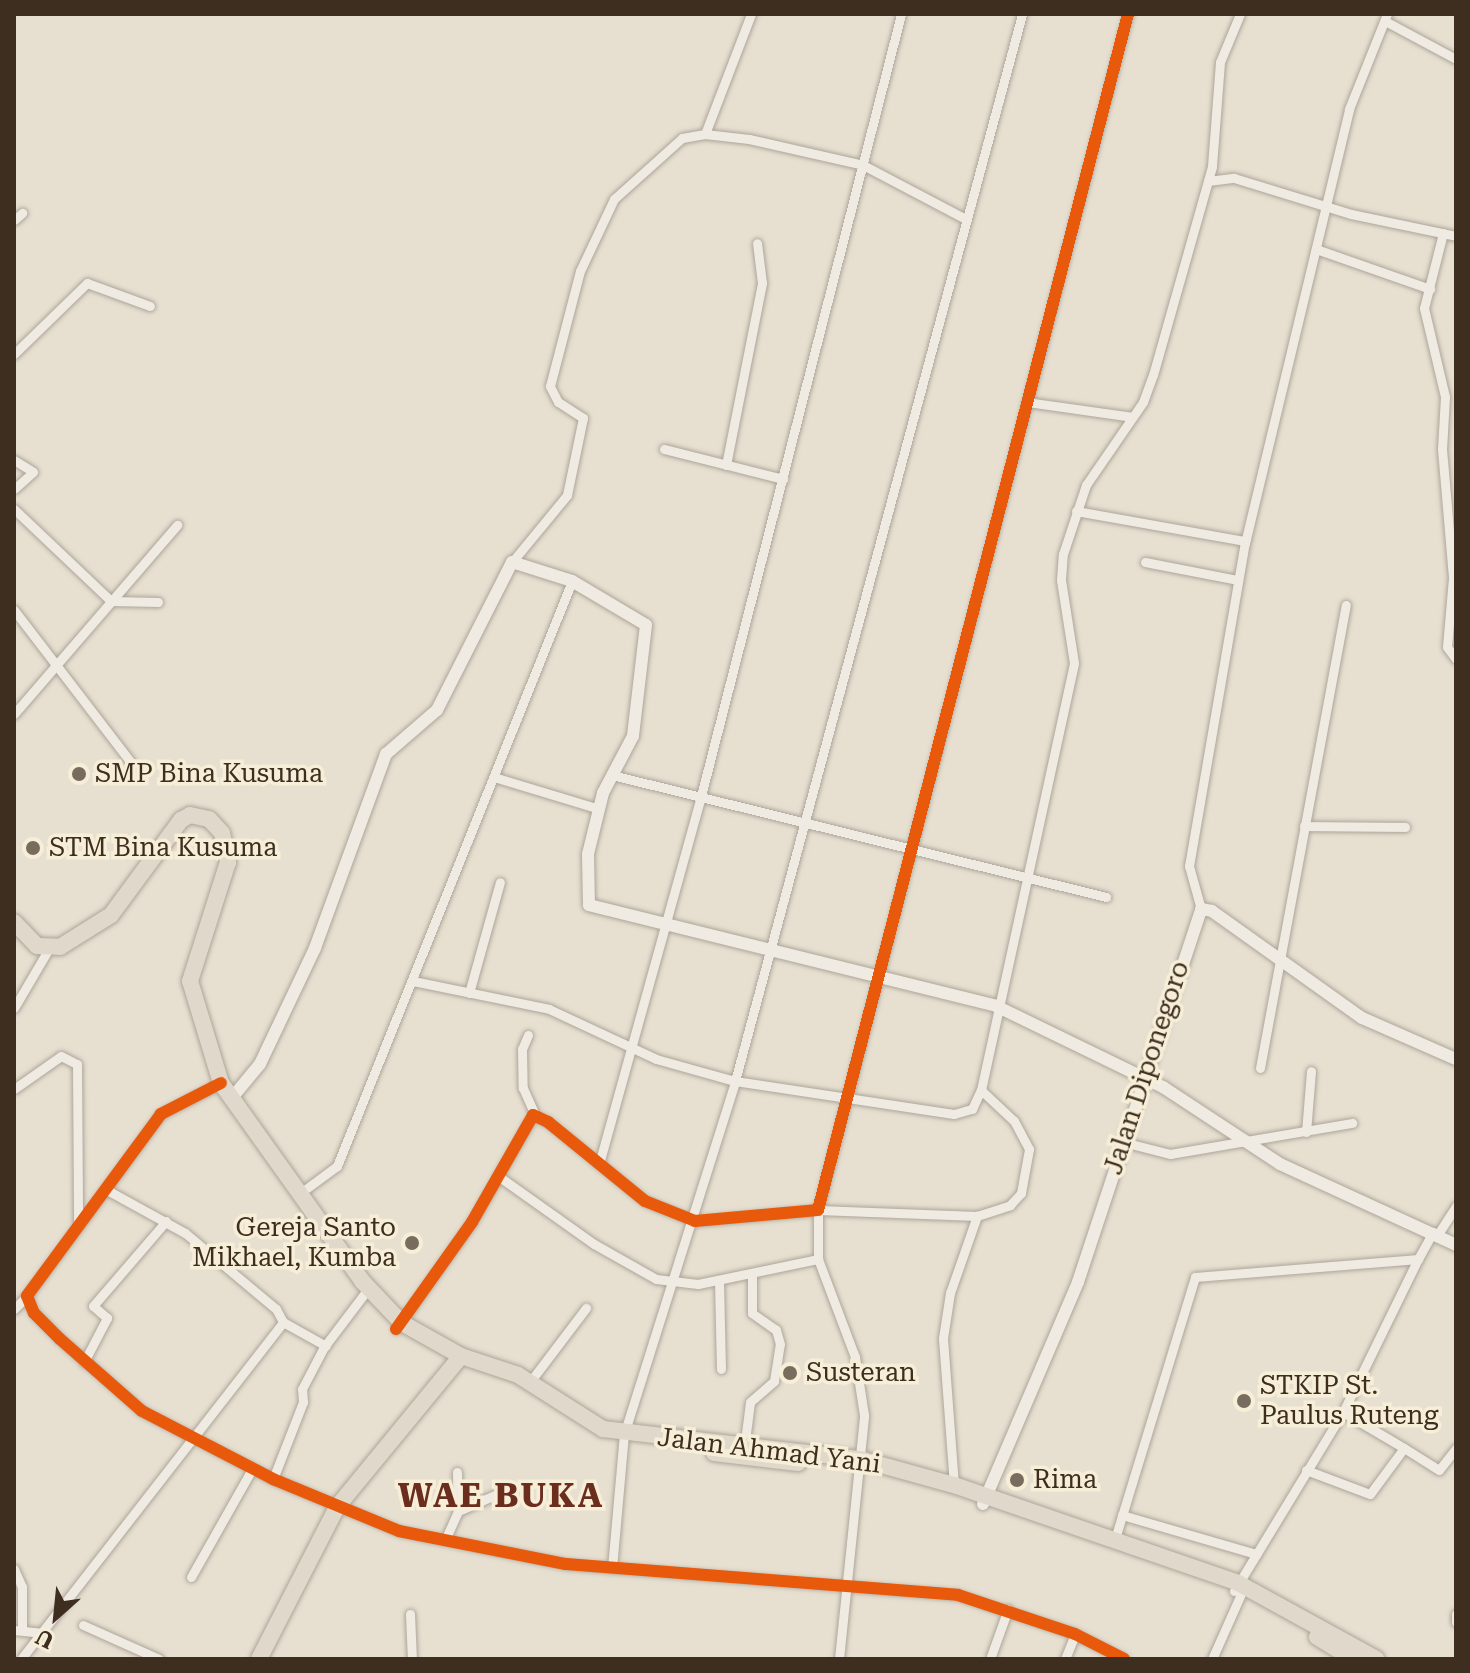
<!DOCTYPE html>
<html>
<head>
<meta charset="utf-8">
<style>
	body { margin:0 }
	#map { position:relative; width:1470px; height:1673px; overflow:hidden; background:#e7e0d1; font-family:"Roboto Serif",serif }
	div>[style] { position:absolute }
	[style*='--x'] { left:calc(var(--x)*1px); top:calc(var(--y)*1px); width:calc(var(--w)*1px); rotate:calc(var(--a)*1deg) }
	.roads { filter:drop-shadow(0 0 2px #ada599) drop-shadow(0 0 2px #ada599) }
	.minor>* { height:9px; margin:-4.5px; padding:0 4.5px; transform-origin:4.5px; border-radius:4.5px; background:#efebe3 }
	.tertiary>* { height:12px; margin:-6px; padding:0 6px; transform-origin:6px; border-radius:6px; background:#efebe3 }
	.trunk>* { height:16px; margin:-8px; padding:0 8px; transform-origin:8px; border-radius:8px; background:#e0d9cb }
	.cycleway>* { height:12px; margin:-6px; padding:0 6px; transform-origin:6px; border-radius:6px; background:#e8590c }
	.dots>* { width:22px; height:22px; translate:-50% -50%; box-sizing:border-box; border:4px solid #f7eed8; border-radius:50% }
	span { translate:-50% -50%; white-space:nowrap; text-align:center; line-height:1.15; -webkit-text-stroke:7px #f7eed8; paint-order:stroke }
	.poi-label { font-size:26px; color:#3d2e20 }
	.left { translate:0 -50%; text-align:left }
	.right { translate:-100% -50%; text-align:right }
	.street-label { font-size:26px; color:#3d2e20 }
	.district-label { font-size:34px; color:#6b2e1e; font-weight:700; letter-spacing:2px }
	.frame { position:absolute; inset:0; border:16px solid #3d2e20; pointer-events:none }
	.north { position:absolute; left:16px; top:1577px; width:80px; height:80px; -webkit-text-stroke:6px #f7eed8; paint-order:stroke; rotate:207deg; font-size:22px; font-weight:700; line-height:32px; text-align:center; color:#3d2e20 }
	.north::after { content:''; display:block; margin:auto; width:28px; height:36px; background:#3d2e20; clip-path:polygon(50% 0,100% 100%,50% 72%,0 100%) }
</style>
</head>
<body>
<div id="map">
	<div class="roads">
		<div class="minor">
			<div style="--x:1385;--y:21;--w:81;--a:28.2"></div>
			<div style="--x:705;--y:134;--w:129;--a:-69"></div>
			<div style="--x:1208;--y:181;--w:26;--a:-7"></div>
			<div style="--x:1234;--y:178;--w:122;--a:17.1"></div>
			<div style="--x:1351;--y:214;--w:107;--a:11.8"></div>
			<div style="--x:14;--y:220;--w:11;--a:-41"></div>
			<div style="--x:1443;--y:233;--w:77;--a:104.2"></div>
			<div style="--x:1424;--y:308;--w:91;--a:76.7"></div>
			<div style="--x:1445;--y:397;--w:52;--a:93.3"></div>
			<div style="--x:1442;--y:449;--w:129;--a:85.1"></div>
			<div style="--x:1453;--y:578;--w:69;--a:95"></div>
			<div style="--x:1447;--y:647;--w:15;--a:53"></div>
			<div style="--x:1316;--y:249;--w:121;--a:19.3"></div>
			<div style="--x:14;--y:354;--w:102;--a:-44.2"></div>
			<div style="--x:87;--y:283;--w:67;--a:20.1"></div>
			<div style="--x:1027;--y:402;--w:106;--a:8.1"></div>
			<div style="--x:664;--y:449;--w:123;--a:14.1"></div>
			<div style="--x:14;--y:460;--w:22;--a:32"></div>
			<div style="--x:33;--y:472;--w:25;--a:138"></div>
			<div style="--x:726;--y:465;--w:186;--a:-78.8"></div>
			<div style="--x:762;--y:283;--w:40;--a:-97.1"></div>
			<div style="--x:14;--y:509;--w:134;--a:43.5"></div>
			<div style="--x:111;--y:601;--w:47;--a:1.2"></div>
			<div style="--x:1076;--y:511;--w:172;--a:10.1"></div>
			<div style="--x:512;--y:562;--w:87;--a:-50.6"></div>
			<div style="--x:567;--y:495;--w:79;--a:-78.3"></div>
			<div style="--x:583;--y:418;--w:30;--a:-147"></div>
			<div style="--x:558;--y:402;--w:18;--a:-117"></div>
			<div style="--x:550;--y:386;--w:119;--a:-75.4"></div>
			<div style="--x:580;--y:271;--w:80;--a:-64.7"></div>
			<div style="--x:614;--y:199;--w:91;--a:-41.9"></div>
			<div style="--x:682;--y:138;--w:23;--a:-10"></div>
			<div style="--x:705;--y:134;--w:44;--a:6.5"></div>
			<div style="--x:749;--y:139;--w:117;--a:12.8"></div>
			<div style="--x:863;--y:165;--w:116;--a:27.7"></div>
			<div style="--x:1145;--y:562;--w:95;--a:11"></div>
			<div style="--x:14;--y:610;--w:194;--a:52.5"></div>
			<div style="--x:14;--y:714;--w:250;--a:-49.2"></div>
			<div style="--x:612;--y:775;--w:509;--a:13.87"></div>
			<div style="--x:494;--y:777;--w:110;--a:16.9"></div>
			<div style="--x:1304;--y:826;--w:101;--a:0.6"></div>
			<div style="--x:1201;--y:909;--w:45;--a:-105.6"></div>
			<div style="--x:1189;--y:866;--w:328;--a:-80.2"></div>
			<div style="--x:1245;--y:543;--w:446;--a:-76.5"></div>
			<div style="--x:1349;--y:109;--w:102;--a:-68.2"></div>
			<div style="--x:413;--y:981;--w:139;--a:11.6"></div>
			<div style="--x:549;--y:1009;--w:118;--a:25"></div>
			<div style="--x:656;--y:1059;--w:82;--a:15.6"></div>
			<div style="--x:735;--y:1081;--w:221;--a:8.6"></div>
			<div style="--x:954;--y:1114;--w:19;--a:-16"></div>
			<div style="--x:972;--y:1109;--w:21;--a:-65"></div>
			<div style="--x:981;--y:1090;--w:437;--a:-77.7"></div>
			<div style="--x:1074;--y:663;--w:84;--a:-98.9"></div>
			<div style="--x:1061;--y:580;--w:26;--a:-86"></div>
			<div style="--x:1063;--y:554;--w:73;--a:-71.6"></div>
			<div style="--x:1086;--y:485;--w:101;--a:-55.5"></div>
			<div style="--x:1143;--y:402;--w:29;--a:-70"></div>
			<div style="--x:1153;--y:375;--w:217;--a:-74.2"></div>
			<div style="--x:1212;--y:166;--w:104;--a:-85.6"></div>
			<div style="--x:1220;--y:62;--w:52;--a:-67.4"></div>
			<div style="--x:469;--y:993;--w:115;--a:-74.4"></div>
			<div style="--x:14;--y:1008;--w:67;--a:-59.6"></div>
			<div style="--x:528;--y:1035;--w:15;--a:113"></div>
			<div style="--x:522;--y:1049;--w:39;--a:89"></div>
			<div style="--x:523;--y:1088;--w:30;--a:66"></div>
			<div style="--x:1260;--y:1068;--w:471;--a:-79.5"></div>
			<div style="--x:221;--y:1083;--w:68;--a:152.7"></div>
			<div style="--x:161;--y:1114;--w:226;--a:126.4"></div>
			<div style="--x:27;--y:1296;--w:18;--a:68"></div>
			<div style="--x:34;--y:1313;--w:37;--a:45"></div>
			<div style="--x:60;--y:1339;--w:109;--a:41.3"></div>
			<div style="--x:142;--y:1411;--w:148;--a:27.4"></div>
			<div style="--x:273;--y:1479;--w:136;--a:22.4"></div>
			<div style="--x:399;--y:1531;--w:170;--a:11.2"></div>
			<div style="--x:566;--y:1564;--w:393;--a:4.5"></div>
			<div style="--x:958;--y:1595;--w:123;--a:18.4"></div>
			<div style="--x:1075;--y:1634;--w:55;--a:27"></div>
			<div style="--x:14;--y:1089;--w:57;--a:-35.1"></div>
			<div style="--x:61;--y:1056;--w:18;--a:27"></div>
			<div style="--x:77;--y:1064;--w:163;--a:89.6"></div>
			<div style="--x:1306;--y:1132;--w:61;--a:-85.3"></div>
			<div style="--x:1123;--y:1142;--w:49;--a:14.3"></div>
			<div style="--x:1170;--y:1154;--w:185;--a:-9.7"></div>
			<div style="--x:599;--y:1164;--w:382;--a:-74.5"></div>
			<div style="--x:701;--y:796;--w:807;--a:-75.65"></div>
			<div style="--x:501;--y:1178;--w:114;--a:35.4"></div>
			<div style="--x:594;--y:1244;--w:71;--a:29.4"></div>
			<div style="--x:656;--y:1279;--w:42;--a:6.8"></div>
			<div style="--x:698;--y:1284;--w:123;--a:-11.8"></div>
			<div style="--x:299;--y:1194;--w:47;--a:-36.4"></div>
			<div style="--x:337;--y:1166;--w:630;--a:-68.11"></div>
			<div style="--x:1438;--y:1234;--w:33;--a:-57"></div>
			<div style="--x:719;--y:1281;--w:88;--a:88.7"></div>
			<div style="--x:14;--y:1309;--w:18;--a:-45"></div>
			<div style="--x:283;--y:1322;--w:49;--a:29.2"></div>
			<div style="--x:396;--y:1329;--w:131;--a:-54.6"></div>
			<div style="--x:472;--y:1222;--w:123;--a:-60.3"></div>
			<div style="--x:533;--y:1115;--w:17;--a:25"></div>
			<div style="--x:548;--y:1122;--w:125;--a:39.2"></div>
			<div style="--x:645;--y:1201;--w:54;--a:21.8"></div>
			<div style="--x:695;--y:1221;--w:123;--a:-5.1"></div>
			<div style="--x:818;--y:1210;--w:1236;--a:-75.47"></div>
			<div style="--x:84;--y:1362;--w:50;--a:-62.4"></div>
			<div style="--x:107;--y:1318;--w:18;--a:-139"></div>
			<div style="--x:93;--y:1306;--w:112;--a:-49.3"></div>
			<div style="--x:530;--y:1382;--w:93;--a:-52.9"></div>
			<div style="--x:1343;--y:1412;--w:71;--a:30.5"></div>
			<div style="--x:744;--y:1449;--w:47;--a:-82.7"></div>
			<div style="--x:750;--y:1402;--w:32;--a:-41"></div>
			<div style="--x:774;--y:1381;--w:37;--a:-81"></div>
			<div style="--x:780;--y:1344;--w:15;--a:-106"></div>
			<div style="--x:776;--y:1330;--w:29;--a:-145"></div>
			<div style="--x:752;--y:1313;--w:39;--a:-90"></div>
			<div style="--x:1306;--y:1470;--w:68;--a:20.6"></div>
			<div style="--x:1370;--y:1494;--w:57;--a:-53.5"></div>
			<div style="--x:1404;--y:1448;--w:41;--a:32.2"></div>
			<div style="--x:1439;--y:1470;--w:28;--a:-52"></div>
			<div style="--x:457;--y:1472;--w:39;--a:89"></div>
			<div style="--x:273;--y:1479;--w:83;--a:-68.7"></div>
			<div style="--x:303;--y:1402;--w:13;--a:-94"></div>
			<div style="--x:302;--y:1389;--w:47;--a:-62.4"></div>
			<div style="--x:324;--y:1347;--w:68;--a:-52.8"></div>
			<div style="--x:954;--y:1485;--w:147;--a:-94.3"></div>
			<div style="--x:943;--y:1338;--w:46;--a:-81.2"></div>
			<div style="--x:950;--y:1293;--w:82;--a:-70.7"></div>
			<div style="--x:1122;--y:1515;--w:140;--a:16.2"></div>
			<div style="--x:446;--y:1538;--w:30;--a:-66"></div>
			<div style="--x:458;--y:1511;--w:40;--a:-23.4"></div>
			<div style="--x:1114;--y:1542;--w:277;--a:-73"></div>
			<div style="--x:1195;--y:1277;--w:224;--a:-4.6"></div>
			<div style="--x:1418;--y:1259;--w:31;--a:-61"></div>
			<div style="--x:612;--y:1568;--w:135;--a:-84.9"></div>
			<div style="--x:624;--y:1434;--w:370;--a:-72.5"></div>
			<div style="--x:735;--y:1081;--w:1105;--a:-74.94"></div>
			<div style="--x:14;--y:1569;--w:20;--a:66"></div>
			<div style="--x:22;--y:1587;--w:42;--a:90"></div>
			<div style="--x:191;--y:1577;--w:124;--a:-60.5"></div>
			<div style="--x:1234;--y:1591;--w:210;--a:-58.7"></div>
			<div style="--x:1343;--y:1412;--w:170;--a:-63.9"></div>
			<div style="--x:410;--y:1614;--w:45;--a:87.5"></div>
			<div style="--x:1456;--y:1614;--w:8;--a:90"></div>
			<div style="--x:83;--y:1625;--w:83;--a:24.1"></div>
			<div style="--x:14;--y:1630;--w:27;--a:6"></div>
			<div style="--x:21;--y:1659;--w:427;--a:-52.1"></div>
			<div style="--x:283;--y:1322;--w:15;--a:-118"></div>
			<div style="--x:276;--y:1309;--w:119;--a:-140.1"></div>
			<div style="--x:185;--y:1233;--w:87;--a:-151.1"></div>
			<div style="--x:839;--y:1659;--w:245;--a:-84.1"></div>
			<div style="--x:864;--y:1415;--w:59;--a:-98.8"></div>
			<div style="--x:855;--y:1357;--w:105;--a:-110.7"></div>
			<div style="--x:818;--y:1259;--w:49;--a:-90"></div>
			<div style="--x:818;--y:1210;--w:159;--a:2.2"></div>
			<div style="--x:977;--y:1216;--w:35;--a:-18"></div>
			<div style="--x:1010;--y:1205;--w:16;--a:-47"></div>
			<div style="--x:1021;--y:1193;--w:45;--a:-79.7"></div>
			<div style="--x:1029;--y:1149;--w:32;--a:-118"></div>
			<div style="--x:1014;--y:1121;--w:45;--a:-136.8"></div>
			<div style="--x:990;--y:1659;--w:53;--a:-70.2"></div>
			<div style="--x:1065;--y:1659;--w:27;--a:-68"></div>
			<div style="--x:1212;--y:1659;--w:71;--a:-66"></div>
		</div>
		<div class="tertiary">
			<div style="--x:231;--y:1099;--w:45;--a:-50.4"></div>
			<div style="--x:260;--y:1064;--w:128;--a:-64.6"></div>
			<div style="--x:315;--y:948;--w:207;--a:-69.9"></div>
			<div style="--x:386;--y:754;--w:67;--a:-40.8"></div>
			<div style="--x:437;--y:710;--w:166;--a:-63.1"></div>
			<div style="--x:512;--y:562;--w:63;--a:17.6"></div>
			<div style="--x:572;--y:581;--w:86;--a:30.7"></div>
			<div style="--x:646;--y:625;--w:112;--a:96.7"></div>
			<div style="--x:633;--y:736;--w:64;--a:117.8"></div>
			<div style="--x:603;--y:793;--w:63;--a:103.8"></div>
			<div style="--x:588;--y:854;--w:51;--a:88.9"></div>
			<div style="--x:589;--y:905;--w:419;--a:13.9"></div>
			<div style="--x:996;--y:1006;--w:186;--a:25.9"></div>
			<div style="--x:1163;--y:1087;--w:140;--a:33.3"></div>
			<div style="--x:1280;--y:1164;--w:194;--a:24.7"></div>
			<div style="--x:983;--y:1504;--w:241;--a:-66.8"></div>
			<div style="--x:1078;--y:1282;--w:393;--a:-71.7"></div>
			<div style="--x:1201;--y:909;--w:11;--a:10"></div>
			<div style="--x:1212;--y:911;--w:184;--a:35.5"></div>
			<div style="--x:1362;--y:1018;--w:103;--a:23.6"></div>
		</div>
		<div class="trunk">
			<div style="--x:14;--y:922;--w:33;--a:46"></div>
			<div style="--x:37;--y:946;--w:23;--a:2"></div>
			<div style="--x:60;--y:947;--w:60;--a:-32.1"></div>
			<div style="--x:111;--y:915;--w:118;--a:-53.6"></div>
			<div style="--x:181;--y:820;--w:10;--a:-29"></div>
			<div style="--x:190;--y:815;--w:19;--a:12"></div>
			<div style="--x:209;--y:819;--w:19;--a:47"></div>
			<div style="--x:222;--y:833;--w:30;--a:78"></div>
			<div style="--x:228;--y:862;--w:125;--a:107.7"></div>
			<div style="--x:190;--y:981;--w:107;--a:73.1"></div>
			<div style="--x:221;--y:1083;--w:243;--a:54.5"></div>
			<div style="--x:362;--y:1281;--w:58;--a:46.4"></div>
			<div style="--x:402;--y:1323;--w:68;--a:29.2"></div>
			<div style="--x:461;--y:1356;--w:60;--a:18.4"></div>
			<div style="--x:518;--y:1375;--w:101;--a:32.4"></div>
			<div style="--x:603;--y:1429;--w:259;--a:6.7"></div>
			<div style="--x:860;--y:1459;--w:98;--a:15.5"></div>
			<div style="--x:954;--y:1485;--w:300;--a:19"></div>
			<div style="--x:1238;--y:1583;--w:158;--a:28.8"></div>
			<div style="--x:714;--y:1453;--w:85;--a:6.8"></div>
			<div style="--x:1317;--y:1637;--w:42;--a:31.4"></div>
			<div style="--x:259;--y:1659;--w:171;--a:-62.8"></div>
			<div style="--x:337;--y:1507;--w:195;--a:-50.6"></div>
		</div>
	</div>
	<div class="cycleway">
		<div style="--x:221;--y:1083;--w:68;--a:152.7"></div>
		<div style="--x:161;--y:1114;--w:226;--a:126.4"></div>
		<div style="--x:27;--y:1296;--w:18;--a:68"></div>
		<div style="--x:34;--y:1313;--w:37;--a:45"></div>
		<div style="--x:60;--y:1339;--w:109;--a:41.3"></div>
		<div style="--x:142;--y:1411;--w:148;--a:27.4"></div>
		<div style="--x:273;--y:1479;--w:136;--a:22.4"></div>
		<div style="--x:399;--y:1531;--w:170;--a:11.2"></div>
		<div style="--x:566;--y:1564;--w:393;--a:4.5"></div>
		<div style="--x:958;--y:1595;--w:123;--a:18.4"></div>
		<div style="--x:1075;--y:1634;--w:55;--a:27"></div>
		<div style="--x:396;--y:1329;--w:131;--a:-54.6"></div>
		<div style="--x:472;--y:1222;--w:123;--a:-60.3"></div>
		<div style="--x:533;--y:1115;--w:17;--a:25"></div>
		<div style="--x:548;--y:1122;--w:125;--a:39.2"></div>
		<div style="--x:645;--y:1201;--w:54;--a:21.8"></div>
		<div style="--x:695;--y:1221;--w:123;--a:-5.1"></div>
		<div style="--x:818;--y:1210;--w:1236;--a:-75.47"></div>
	</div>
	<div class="dots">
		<div style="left:79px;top:774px;background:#786c5e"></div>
		<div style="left:33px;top:848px;background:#786c5e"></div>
		<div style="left:412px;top:1243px;background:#786c5e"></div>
		<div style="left:790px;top:1373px;background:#786c5e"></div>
		<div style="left:1244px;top:1401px;background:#786c5e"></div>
		<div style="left:1017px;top:1480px;background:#786c5e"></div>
	</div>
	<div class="poi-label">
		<span class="left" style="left:95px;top:774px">SMP Bina Kusuma</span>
		<span class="left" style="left:49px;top:848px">STM Bina Kusuma</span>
		<span class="right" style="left:396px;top:1243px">Gereja Santo<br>Mikhael, Kumba</span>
		<span class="left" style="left:806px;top:1373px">Susteran</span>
		<span class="left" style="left:1260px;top:1401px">STKIP St.<br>Paulus Ruteng</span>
		<span class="left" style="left:1033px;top:1480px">Rima</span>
	</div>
	<div class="street-label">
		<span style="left:1147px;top:1068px;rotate:-72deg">Jalan Diponegoro</span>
		<span style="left:769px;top:1451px;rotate:7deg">Jalan Ahmad Yani</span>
	</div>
	<div class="district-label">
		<span style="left:501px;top:1496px">WAE BUKA</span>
	</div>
	<div class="frame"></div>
	<div class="north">U</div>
</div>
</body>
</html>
